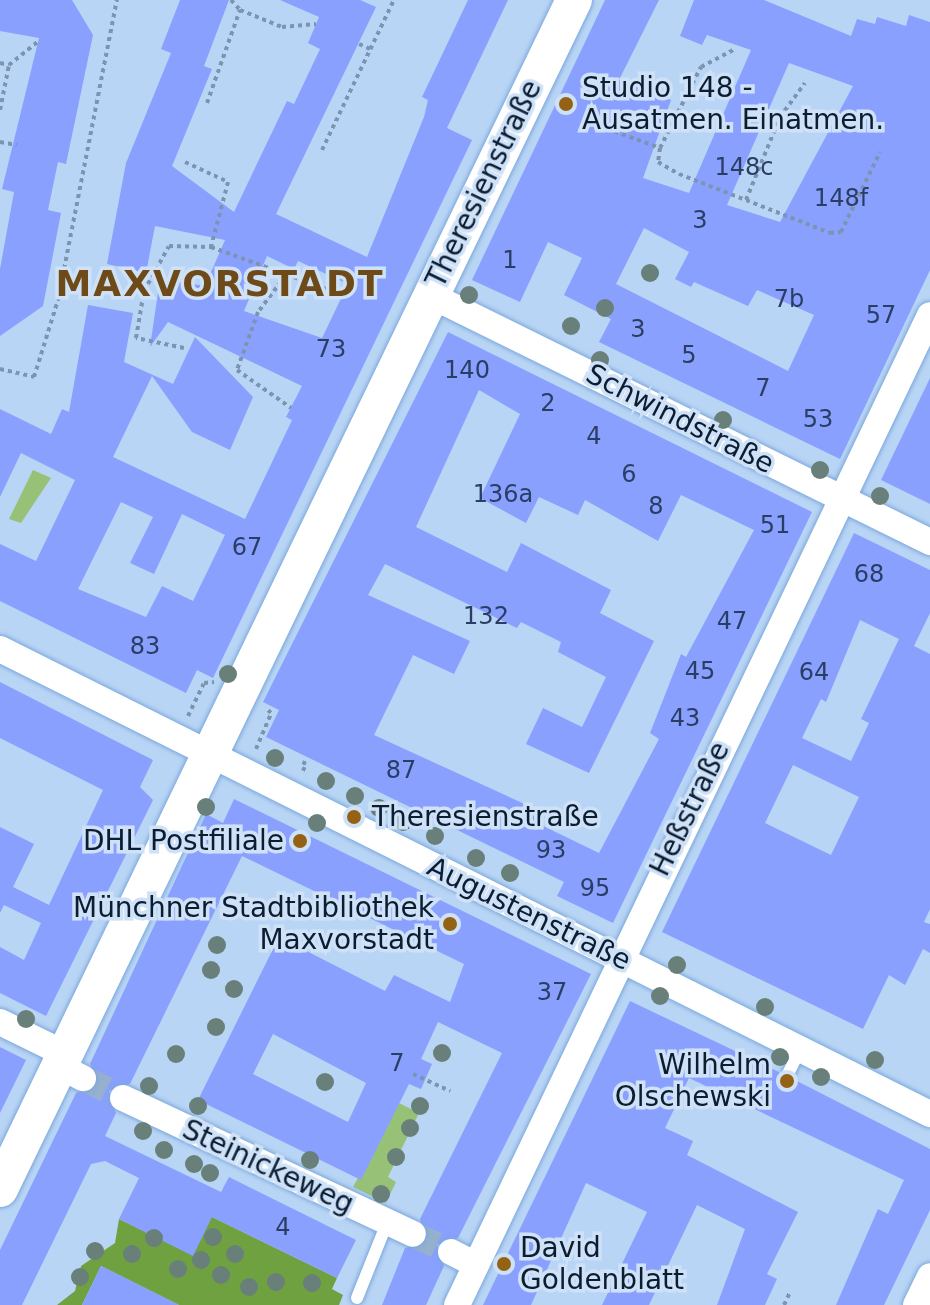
<!DOCTYPE html>
<html>
<head>
<meta charset="utf-8">
<style>
	body { margin:0 }
	#map { position:relative; width:930px; height:1305px; overflow:hidden; background:#b9d5f5; font-family:"DejaVu Sans",sans-serif }
	div>[style] { position:absolute }
	[style*='--x'] { left:calc(var(--x)*1px); top:calc(var(--y)*1px); width:calc(var(--w)*1px); rotate:calc(var(--a)*1deg) }
	.green>* { inset:0; background:#98c178 }
	.forest>* { inset:0; background:#6fa141 }
	.building>* { inset:0; background:#89a0fe }
	.street-tunnel>* { height:26px; margin-top:-13px; transform-origin:0; background:repeating-linear-gradient(90deg,#96b0ce 0 26px,transparent 0 39px) }
	.path>* { height:4px; margin-top:-2px; transform-origin:0; background:repeating-linear-gradient(90deg,#7c94b0 0 4px,transparent 0 8px) }
	.roads { filter:drop-shadow(0 0 2px #7ba8dc) drop-shadow(0 0 2px #7ba8dc) }
	.lane>* { height:12px; margin:-6px; padding:0 6px; transform-origin:6px; border-radius:6px; background:#fff }
	.street>* { height:26px; margin:-13px; padding:0 13px; transform-origin:13px; border-radius:13px; background:#fff }
	.secondary>* { height:36px; margin:-18px; padding:0 18px; transform-origin:18px; border-radius:18px; background:#fff }
	.trees>* { width:18px; height:18px; margin:-9px; border-radius:50%; background:#688079 }
	.dots>* { width:22px; height:22px; translate:-50% -50%; box-sizing:border-box; border:4px solid #cee1f7; border-radius:50% }
	span { translate:-50% -50%; white-space:nowrap; text-align:center; line-height:1.15; -webkit-text-stroke:7px #cee1f7; paint-order:stroke }
	.number-label { font-size:24px; color:#2a3e64 }
	.number-label span { -webkit-text-stroke-width:0 }
	.poi-label { font-size:28px; color:#0b1d31 }
	.left { translate:0 -50%; text-align:left }
	.right { translate:-100% -50%; text-align:right }
	.street-label { font-size:28px; color:#0b1d31 }
	.district-label { font-size:36px; color:#6d4a18; font-weight:700; letter-spacing:2px }
</style>
</head>
<body>
<div id="map">
	<div class="green">
		<div style="clip-path:polygon(33px 470px,51px 478px,21px 523px,9px 519px)"></div>
		<div style="clip-path:polygon(399px 1103px,419px 1113px,388px 1177px,396px 1182px,386px 1203px,353px 1187px)"></div>
	</div>
	<div class="forest">
		<div style="clip-path:polygon(210px 1216px,337px 1278px,332px 1289px,343px 1295px,339px 1305px,179px 1305px,101px 1266px,82px 1305px,57px 1305px,75px 1291px,81px 1266px,115px 1243px,119px 1219px,193px 1255px)"></div>
	</div>
	<div class="building">
		<div style="clip-path:polygon(0 0,72px 0,93px 35px,66px 164px,58px 162px,48px 210px,61px 213px,43px 306px,0 336px,0 269px,14px 192px,2px 189px,39px 38px,0 31px)"></div>
		<div style="clip-path:polygon(evenodd,180px 0,229px 0,204px 66px,212px 69px,172px 166px,234px 212px,287px 101px,294px 104px,320px 49px,308px 43px,319px 17px,280px 0,360px 0,376px 7px,276px 214px,367px 257px,424px 117px,428px 100px,422px 97px,468px 0,508px 0,447px 128px,472px 140px,213px 678px,197px 670px,186px 693px,0 601px,0 544px,36px 561px,75px 480px,21px 453px,0 497px,0 409px,51px 434px,62px 409px,69px 412px,88px 305px,133px 313px,124px 362px,173px 384px,195px 337px,253px 397px,230px 450px,192px 432px,152px 376px,113px 457px,245px 519px,292px 420px,286px 417px,302px 386px,168px 322px,150px 347px,160px 279px,205px 286px,225px 240px,155px 226px,146px 273px,107px 264px,126px 163px,171px 53px,161px 49px,180px 0,267px 256px,294px 269px,298px 261px,348px 284px,322px 338px,244px 311px,267px 256px,180px 0,121px 502px,153px 517px,130px 563px,154px 574px,182px 514px,225px 535px,193px 601px,162px 586px,146px 617px,78px 589px,121px 502px)"></div>
		<div style="clip-path:polygon(evenodd,605px 0,659px 0,619px 80px,671px 100px,643px 178px,689px 193px,751px 50px,707px 35px,702px 45px,680px 36px,694px 0,764px 0,851px 36px,857px 19px,875px 24px,877px 17px,906px 26px,909px 15px,930px 22px,930px 270px,840px 459px,599px 342px,611px 319px,564px 295px,582px 258px,548px 242px,520px 302px,472px 280px,605px 0,789px 63px,853px 86px,780px 222px,727px 205px,789px 63px,605px 0,644px 228px,689px 252px,675px 279px,691px 287px,694px 282px,748px 306px,757px 290px,814px 315px,788px 371px,616px 284px,644px 228px)"></div>
		<div style="clip-path:polygon(evenodd,448px 332px,812px 512px,613px 923px,557px 896px,564px 882px,266px 737px,279px 710px,263px 702px,448px 332px,479px 390px,520px 414px,480px 498px,526px 523px,539px 497px,578px 515px,585px 500px,658px 541px,681px 495px,754px 530px,686px 657px,681px 654px,650px 733px,659px 739px,599px 853px,537px 823px,542px 812px,374px 735px,413px 655px,454px 674px,470px 641px,368px 595px,385px 564px,517px 628px,521px 622px,561px 642px,558px 652px,606px 677px,582px 727px,543px 708px,526px 744px,589px 773px,654px 641px,600px 613px,611px 590px,521px 543px,507px 572px,416px 527px,479px 390px)"></div>
		<div style="clip-path:polygon(930px 378px,930px 504px,881px 480px)"></div>
		<div style="clip-path:polygon(evenodd,854px 533px,930px 570px,930px 613px,914px 646px,930px 654px,930px 909px,924px 922px,930px 924px,930px 953px,923px 949px,905px 985px,889px 975px,863px 1029px,662px 932px,854px 533px,860px 620px,899px 639px,861px 719px,869px 723px,851px 761px,802px 738px,821px 699px,826px 702px,860px 620px,854px 533px,793px 765px,859px 797px,831px 855px,765px 823px,793px 765px)"></div>
		<div style="clip-path:polygon(0 682px,153px 760px,140px 787px,153px 800px,46px 1016px,0 993px,0 947px,24px 960px,41px 923px,4px 905px,0 913px,0 827px,34px 844px,13px 887px,49px 905px,103px 790px,0 738px)"></div>
		<div style="clip-path:polygon(evenodd,234px 799px,591px 974px,458px 1238px,437px 1245px,444px 1266px,426px 1305px,382px 1305px,405px 1248px,427px 1241px,420px 1219px,502px 1053px,438px 1022px,421px 1059px,432px 1064px,421px 1089px,409px 1084px,361px 1180px,198px 1100px,279px 937px,385px 991px,394px 975px,450px 1002px,464px 964px,242px 856px,130px 1084px,109px 1091px,116px 1113px,105px 1136px,221px 1192px,229px 1177px,356px 1240px,337px 1278px,212px 1217px,193px 1256px,119px 1219px,139px 1178px,105px 1161px,91px 1164px,22px 1305px,0 1305px,0 1250px,76px 1093px,98px 1084px,90px 1064px,206px 814px,223px 823px,234px 799px,273px 1034px,366px 1083px,348px 1122px,253px 1074px,273px 1034px)"></div>
		<div style="clip-path:polygon(630px 1001px,779px 1072px,782px 1084px,795px 1080px,930px 1149px,930px 1210px,884px 1305px,836px 1305px,878px 1209px,888px 1214px,904px 1180px,689px 1078px,665px 1128px,693px 1141px,687px 1155px,798px 1212px,767px 1274px,777px 1279px,765px 1305px,717px 1305px,745px 1229px,697px 1205px,649px 1305px,602px 1305px,647px 1212px,586px 1183px,531px 1305px,483px 1305px)"></div>
		<div style="clip-path:polygon(0 1047px,26px 1060px,0 1113px)"></div>
		<div style="clip-path:polygon(101px 1266px,179px 1305px,82px 1305px)"></div>
	</div>
	<div class="street-tunnel">
		<div style="--x:83;--y:1078;--w:45;--a:26.6"></div>
		<div style="--x:413;--y:1234;--w:42;--a:25.3"></div>
	</div>
	<div class="path">
		<div style="--x:231;--y:0;--w:13;--a:48"></div>
		<div style="--x:359;--y:44;--w:12;--a:24"></div>
		<div style="--x:0;--y:63;--w:9;--a:13"></div>
		<div style="--x:207;--y:103;--w:99;--a:-70.5"></div>
		<div style="--x:240;--y:10;--w:45;--a:22"></div>
		<div style="--x:282;--y:27;--w:34;--a:-5"></div>
		<div style="--x:0;--y:110;--w:46;--a:-78.7"></div>
		<div style="--x:9;--y:65;--w:36;--a:-39"></div>
		<div style="--x:592;--y:123;--w:72;--a:20.2"></div>
		<div style="--x:660;--y:148;--w:14;--a:98"></div>
		<div style="--x:658;--y:162;--w:24;--a:30"></div>
		<div style="--x:679;--y:174;--w:162;--a:21.3"></div>
		<div style="--x:830;--y:233;--w:11;--a:-5"></div>
		<div style="--x:841;--y:232;--w:89;--a:-64"></div>
		<div style="--x:0;--y:142;--w:17;--a:10"></div>
		<div style="--x:660;--y:148;--w:91;--a:-63.2"></div>
		<div style="--x:701;--y:67;--w:38;--a:-28"></div>
		<div style="--x:322;--y:150;--w:166;--a:-64.4"></div>
		<div style="--x:185;--y:162;--w:47;--a:24.9"></div>
		<div style="--x:228;--y:182;--w:67;--a:104.7"></div>
		<div style="--x:746;--y:200;--w:90;--a:-67.7"></div>
		<div style="--x:780;--y:117;--w:42;--a:-53.7"></div>
		<div style="--x:286;--y:275;--w:46;--a:127.1"></div>
		<div style="--x:258;--y:312;--w:62;--a:109.9"></div>
		<div style="--x:237;--y:370;--w:66;--a:35.1"></div>
		<div style="--x:184;--y:348;--w:49;--a:-168.2"></div>
		<div style="--x:136;--y:338;--w:48;--a:-80.3"></div>
		<div style="--x:144;--y:291;--w:51;--a:-60.9"></div>
		<div style="--x:169;--y:246;--w:42;--a:1.4"></div>
		<div style="--x:211;--y:247;--w:140;--a:20"></div>
		<div style="--x:0;--y:369;--w:35;--a:13"></div>
		<div style="--x:34;--y:377;--w:81;--a:-72.7"></div>
		<div style="--x:58;--y:300;--w:306;--a:-78.9"></div>
		<div style="--x:188;--y:716;--w:37;--a:-64"></div>
		<div style="--x:204;--y:683;--w:10;--a:-6"></div>
		<div style="--x:256;--y:749;--w:39;--a:-67"></div>
		<div style="--x:271;--y:713;--w:8;--a:-135"></div>
		<div style="--x:305;--y:761;--w:8;--a:113"></div>
		<div style="--x:302;--y:768;--w:7;--a:27"></div>
		<div style="--x:413;--y:1074;--w:41;--a:24.7"></div>
		<div style="--x:784;--y:1305;--w:14;--a:-65"></div>
	</div>
	<div class="roads">
		<div class="lane">
			<div style="--x:787;--y:1076;--w:30;--a:-64"></div>
			<div style="--x:357;--y:1298;--w:81;--a:-68.2"></div>
		</div>
		<div class="street">
			<div style="--x:430;--y:295;--w:558;--a:26.29"></div>
			<div style="--x:0;--y:649;--w:1040;--a:26.57"></div>
			<div style="--x:0;--y:1022;--w:72;--a:26.2"></div>
			<div style="--x:59;--y:1066;--w:27;--a:27"></div>
			<div style="--x:123;--y:1098;--w:320;--a:25.1"></div>
			<div style="--x:451;--y:1252;--w:28;--a:27"></div>
			<div style="--x:457;--y:1305;--w:1097;--a:-64.46"></div>
			<div style="--x:916;--y:1305;--w:32;--a:-64"></div>
		</div>
		<div class="secondary">
			<div style="--x:0;--y:1189;--w:1320;--a:-64.23"></div>
		</div>
	</div>
	<div class="trees">
		<div style="left:650px;top:273px"></div>
		<div style="left:469px;top:295px"></div>
		<div style="left:605px;top:308px"></div>
		<div style="left:571px;top:326px"></div>
		<div style="left:600px;top:360px"></div>
		<div style="left:723px;top:420px"></div>
		<div style="left:820px;top:470px"></div>
		<div style="left:880px;top:496px"></div>
		<div style="left:228px;top:674px"></div>
		<div style="left:275px;top:758px"></div>
		<div style="left:326px;top:781px"></div>
		<div style="left:355px;top:796px"></div>
		<div style="left:206px;top:807px"></div>
		<div style="left:379px;top:808px"></div>
		<div style="left:403px;top:822px"></div>
		<div style="left:317px;top:823px"></div>
		<div style="left:435px;top:836px"></div>
		<div style="left:476px;top:858px"></div>
		<div style="left:510px;top:873px"></div>
		<div style="left:217px;top:945px"></div>
		<div style="left:677px;top:965px"></div>
		<div style="left:211px;top:970px"></div>
		<div style="left:234px;top:989px"></div>
		<div style="left:660px;top:996px"></div>
		<div style="left:765px;top:1007px"></div>
		<div style="left:26px;top:1019px"></div>
		<div style="left:216px;top:1027px"></div>
		<div style="left:442px;top:1053px"></div>
		<div style="left:176px;top:1054px"></div>
		<div style="left:780px;top:1057px"></div>
		<div style="left:875px;top:1060px"></div>
		<div style="left:821px;top:1077px"></div>
		<div style="left:325px;top:1082px"></div>
		<div style="left:149px;top:1086px"></div>
		<div style="left:198px;top:1106px"></div>
		<div style="left:420px;top:1106px"></div>
		<div style="left:410px;top:1128px"></div>
		<div style="left:143px;top:1131px"></div>
		<div style="left:164px;top:1150px"></div>
		<div style="left:396px;top:1157px"></div>
		<div style="left:310px;top:1160px"></div>
		<div style="left:194px;top:1164px"></div>
		<div style="left:210px;top:1173px"></div>
		<div style="left:381px;top:1194px"></div>
		<div style="left:213px;top:1237px"></div>
		<div style="left:154px;top:1238px"></div>
		<div style="left:95px;top:1251px"></div>
		<div style="left:132px;top:1254px"></div>
		<div style="left:235px;top:1254px"></div>
		<div style="left:201px;top:1260px"></div>
		<div style="left:178px;top:1269px"></div>
		<div style="left:221px;top:1275px"></div>
		<div style="left:80px;top:1277px"></div>
		<div style="left:276px;top:1282px"></div>
		<div style="left:312px;top:1283px"></div>
		<div style="left:249px;top:1287px"></div>
	</div>
	<div class="dots">
		<div style="left:566px;top:104px;background:#946214"></div>
		<div style="left:354px;top:817px;background:#946214"></div>
		<div style="left:300px;top:841px;background:#946214"></div>
		<div style="left:450px;top:924px;background:#946214"></div>
		<div style="left:787px;top:1081px;background:#946214"></div>
		<div style="left:504px;top:1264px;background:#946214"></div>
	</div>
	<div class="number-label">
		<span style="left:744px;top:168px">148c</span>
		<span style="left:841px;top:199px">148f</span>
		<span style="left:700px;top:221px">3</span>
		<span style="left:510px;top:261px">1</span>
		<span style="left:789px;top:300px">7b</span>
		<span style="left:881px;top:316px">57</span>
		<span style="left:638px;top:330px">3</span>
		<span style="left:331px;top:350px">73</span>
		<span style="left:689px;top:356px">5</span>
		<span style="left:467px;top:371px">140</span>
		<span style="left:763px;top:389px">7</span>
		<span style="left:548px;top:404px">2</span>
		<span style="left:818px;top:420px">53</span>
		<span style="left:594px;top:437px">4</span>
		<span style="left:629px;top:475px">6</span>
		<span style="left:503px;top:495px">136a</span>
		<span style="left:656px;top:507px">8</span>
		<span style="left:775px;top:526px">51</span>
		<span style="left:247px;top:548px">67</span>
		<span style="left:869px;top:575px">68</span>
		<span style="left:486px;top:617px">132</span>
		<span style="left:732px;top:622px">47</span>
		<span style="left:145px;top:647px">83</span>
		<span style="left:700px;top:672px">45</span>
		<span style="left:814px;top:673px">64</span>
		<span style="left:685px;top:719px">43</span>
		<span style="left:401px;top:771px">87</span>
		<span style="left:551px;top:851px">93</span>
		<span style="left:595px;top:889px">95</span>
		<span style="left:552px;top:993px">37</span>
		<span style="left:397px;top:1064px">7</span>
		<span style="left:283px;top:1228px">4</span>
	</div>
	<div class="poi-label">
		<span class="left" style="left:582px;top:104px">Studio 148 -<br>Ausatmen. Einatmen.</span>
		<span class="left" style="left:372px;top:817px">Theresienstraße</span>
		<span class="right" style="left:284px;top:841px">DHL Postfiliale</span>
		<span class="right" style="left:434px;top:924px">Münchner Stadtbibliothek<br>Maxvorstadt</span>
		<span class="right" style="left:771px;top:1081px">Wilhelm<br>Olschewski</span>
		<span class="left" style="left:520px;top:1264px">David<br>Goldenblatt</span>
	</div>
	<div class="street-label">
		<span style="left:484px;top:184px;rotate:-64deg">Theresienstraße</span>
		<span style="left:680px;top:419px;rotate:27deg">Schwindstraße</span>
		<span style="left:690px;top:809px;rotate:-64deg">Heßstraße</span>
		<span style="left:529px;top:914px;rotate:26deg">Augustenstraße</span>
		<span style="left:268px;top:1167px;rotate:25deg">Steinickeweg</span>
	</div>
	<div class="district-label">
		<span style="left:220px;top:284px">MAXVORSTADT</span>
	</div>
</div>
</body>
</html>
